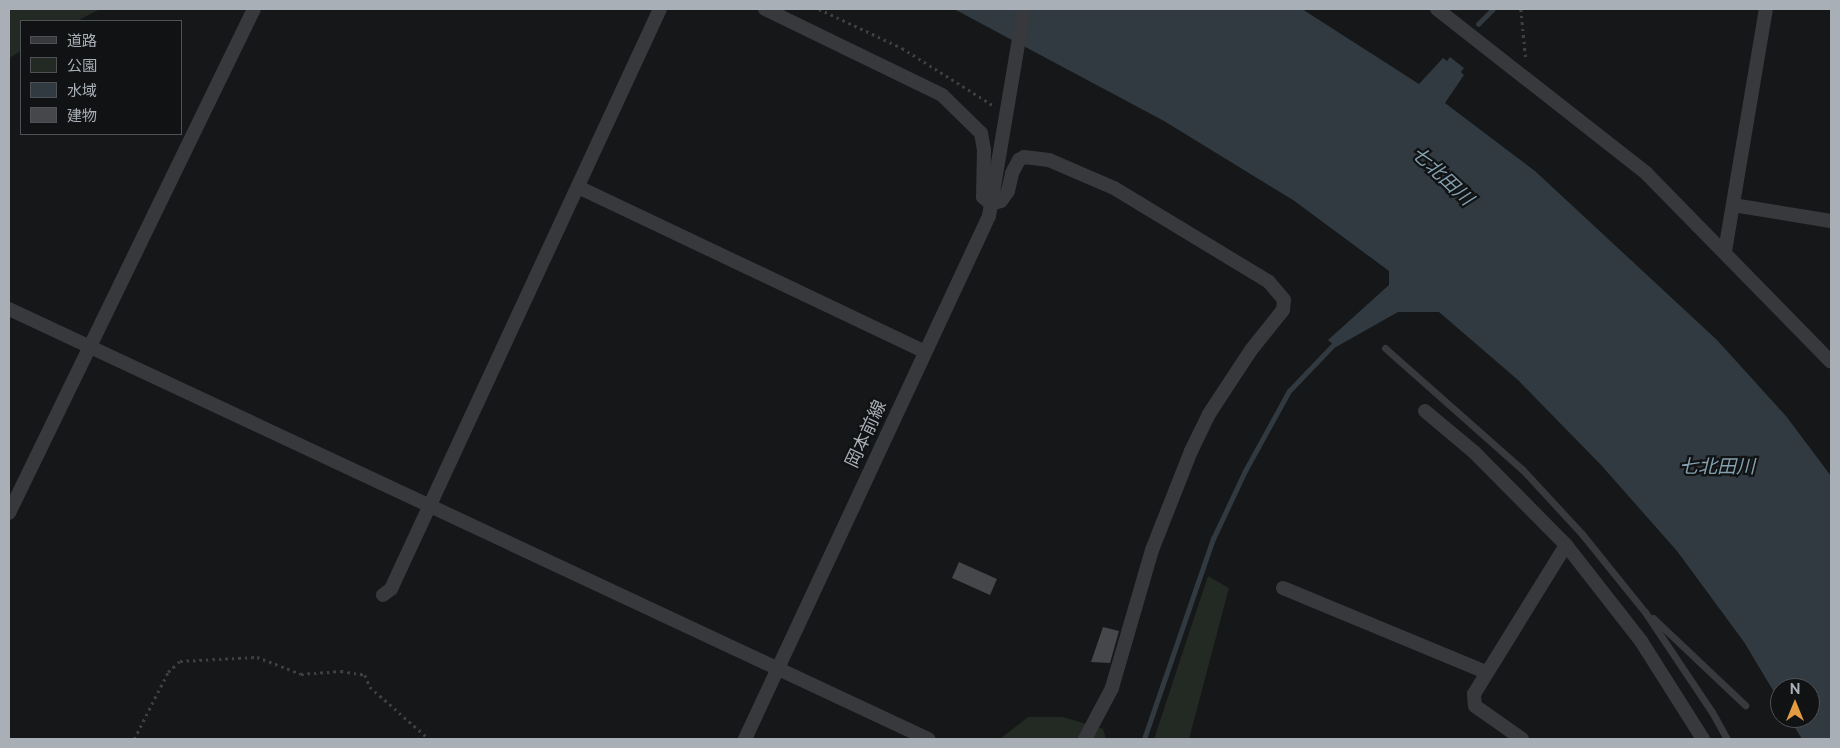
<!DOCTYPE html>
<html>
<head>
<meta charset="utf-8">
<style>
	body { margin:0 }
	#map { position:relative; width:1840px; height:748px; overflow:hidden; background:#161718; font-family:Raleway,"Noto Sans JP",sans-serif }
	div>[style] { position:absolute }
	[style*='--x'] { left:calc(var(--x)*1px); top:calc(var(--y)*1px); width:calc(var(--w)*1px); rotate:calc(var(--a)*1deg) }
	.green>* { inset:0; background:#232a23 }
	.water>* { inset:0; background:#303a40 }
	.stream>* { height:4.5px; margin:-2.25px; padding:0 2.25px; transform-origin:2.25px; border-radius:2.25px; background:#303a40 }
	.building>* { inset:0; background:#45474b }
	.path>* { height:2.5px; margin-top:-1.25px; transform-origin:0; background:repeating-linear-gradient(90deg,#3e4044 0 2.5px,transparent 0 6.5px) }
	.lane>* { height:7px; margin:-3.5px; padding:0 3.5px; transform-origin:3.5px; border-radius:3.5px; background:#38393d }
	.street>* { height:14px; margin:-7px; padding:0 7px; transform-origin:7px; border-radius:7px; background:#38393d }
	span { translate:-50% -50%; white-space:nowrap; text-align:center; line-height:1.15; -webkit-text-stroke:4.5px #111213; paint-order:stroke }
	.street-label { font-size:18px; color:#a9afb7 }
	.water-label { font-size:19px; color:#83a0af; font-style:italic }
	.frame { position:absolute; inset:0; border:10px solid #a9afb7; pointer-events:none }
	.legend { position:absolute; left:20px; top:20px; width:162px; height:115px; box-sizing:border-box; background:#111213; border:1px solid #4e5155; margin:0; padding:6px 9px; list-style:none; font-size:15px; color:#a9afb7 }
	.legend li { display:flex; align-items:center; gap:10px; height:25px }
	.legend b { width:25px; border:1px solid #4e5155 }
	.north { position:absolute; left:1770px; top:678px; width:50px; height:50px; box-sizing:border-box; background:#111213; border:1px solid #4e5155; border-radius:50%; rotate:0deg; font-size:14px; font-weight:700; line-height:20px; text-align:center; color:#a9afb7 }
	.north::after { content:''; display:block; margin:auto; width:18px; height:22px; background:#e39b43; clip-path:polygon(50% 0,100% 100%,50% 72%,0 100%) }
</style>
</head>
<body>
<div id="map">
	<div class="green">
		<div style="clip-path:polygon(17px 9px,100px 9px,77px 21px,21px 21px,21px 51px,9px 58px,9px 10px)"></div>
		<div style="clip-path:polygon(1208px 576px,1229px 588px,1189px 739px,1154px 739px)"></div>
		<div style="clip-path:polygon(1028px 717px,1063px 717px,1103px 729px,1106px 739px,1000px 739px)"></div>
	</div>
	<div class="water">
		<div style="clip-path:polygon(954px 9px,1302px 9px,1419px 84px,1443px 58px,1447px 61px,1450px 57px,1464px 68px,1461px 72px,1464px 75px,1445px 103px,1535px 171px,1717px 340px,1786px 416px,1831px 476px,1831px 739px,1802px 739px,1789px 718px,1810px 718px,1810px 688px,1780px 688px,1780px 702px,1744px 642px,1677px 551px,1601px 465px,1518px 380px,1439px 312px,1398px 312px,1336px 347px,1328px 340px,1389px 285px,1389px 271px,1293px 200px,1164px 121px)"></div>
	</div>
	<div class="stream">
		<div style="--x:1478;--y:24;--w:21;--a:-45"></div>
		<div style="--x:1144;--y:739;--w:212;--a:-71"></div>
		<div style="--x:1213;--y:539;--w:75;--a:-64.8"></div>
		<div style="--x:1245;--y:471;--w:91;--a:-61.2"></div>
		<div style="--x:1289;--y:391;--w:68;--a:-46.2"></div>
	</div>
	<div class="building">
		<div style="clip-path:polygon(959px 562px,997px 579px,990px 595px,952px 578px)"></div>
		<div style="clip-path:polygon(1103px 627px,1119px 631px,1110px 663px,1091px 662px)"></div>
	</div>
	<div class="path">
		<div style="--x:819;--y:9;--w:92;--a:25.2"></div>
		<div style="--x:902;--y:48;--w:109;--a:32.2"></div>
		<div style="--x:1521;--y:9;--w:51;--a:84.4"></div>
		<div style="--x:134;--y:739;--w:75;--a:-63.1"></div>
		<div style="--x:168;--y:672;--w:16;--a:-43"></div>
		<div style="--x:180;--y:661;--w:77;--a:-3"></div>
		<div style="--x:257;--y:657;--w:47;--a:21.1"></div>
		<div style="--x:301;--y:674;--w:40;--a:-4.3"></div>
		<div style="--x:341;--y:671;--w:24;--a:9"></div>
		<div style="--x:365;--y:675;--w:13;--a:67"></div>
		<div style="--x:370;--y:687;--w:79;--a:41.4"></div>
	</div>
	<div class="lane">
		<div style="--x:1385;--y:348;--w:183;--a:41.5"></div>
		<div style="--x:1522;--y:469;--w:88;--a:47.3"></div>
		<div style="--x:1582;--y:534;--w:100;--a:51.1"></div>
		<div style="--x:1645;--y:612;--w:120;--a:56.2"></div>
		<div style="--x:1712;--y:712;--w:31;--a:61"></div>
		<div style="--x:1653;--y:618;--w:127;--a:43.4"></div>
	</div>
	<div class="street">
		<div style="--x:765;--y:9;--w:197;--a:25.9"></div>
		<div style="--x:942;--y:95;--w:54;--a:44.3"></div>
		<div style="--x:981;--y:133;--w:17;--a:80"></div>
		<div style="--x:984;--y:150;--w:47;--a:91.2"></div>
		<div style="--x:983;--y:197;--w:11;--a:41"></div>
		<div style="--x:991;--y:204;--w:10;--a:-17"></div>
		<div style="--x:1001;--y:201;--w:12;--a:-55"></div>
		<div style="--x:1008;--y:191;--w:18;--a:-77"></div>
		<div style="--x:1012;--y:173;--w:15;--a:-62"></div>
		<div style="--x:1019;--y:160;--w:6;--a:-31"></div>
		<div style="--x:1024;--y:157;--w:25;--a:7"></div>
		<div style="--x:1049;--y:160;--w:71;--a:23.3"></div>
		<div style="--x:1114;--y:188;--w:181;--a:31.2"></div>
		<div style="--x:1269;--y:282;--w:23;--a:50"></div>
		<div style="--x:1284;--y:300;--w:10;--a:96"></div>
		<div style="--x:1283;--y:310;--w:51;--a:128.7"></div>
		<div style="--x:1251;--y:350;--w:77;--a:123.3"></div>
		<div style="--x:1209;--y:414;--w:41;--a:115.9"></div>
		<div style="--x:1191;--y:451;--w:106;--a:111.5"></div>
		<div style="--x:1152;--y:550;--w:144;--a:106.2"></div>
		<div style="--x:1112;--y:688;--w:58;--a:117.9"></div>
		<div style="--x:1437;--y:9;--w:266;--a:38.1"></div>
		<div style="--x:1646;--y:173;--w:264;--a:45.6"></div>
		<div style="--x:578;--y:187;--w:384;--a:25.4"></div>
		<div style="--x:1733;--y:205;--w:99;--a:9.3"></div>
		<div style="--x:1725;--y:251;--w:245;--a:-80.4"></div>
		<div style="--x:9;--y:309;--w:1015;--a:25.07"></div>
		<div style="--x:1425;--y:411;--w:64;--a:39.9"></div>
		<div style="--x:1474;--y:452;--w:131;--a:45.3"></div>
		<div style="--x:1566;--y:545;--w:122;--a:52"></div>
		<div style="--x:1641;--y:641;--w:116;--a:57.7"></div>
		<div style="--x:9;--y:513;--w:560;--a:-64.08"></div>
		<div style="--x:1283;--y:588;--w:220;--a:22.5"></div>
		<div style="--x:383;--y:595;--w:10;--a:-37"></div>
		<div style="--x:391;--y:589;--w:639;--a:-65.12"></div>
		<div style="--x:745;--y:739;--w:577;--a:-64.99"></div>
		<div style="--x:989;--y:216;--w:210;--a:-80.4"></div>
		<div style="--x:1522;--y:739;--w:57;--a:-144.9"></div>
		<div style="--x:1475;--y:706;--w:12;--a:-95"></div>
		<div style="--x:1474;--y:694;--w:175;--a:-58.3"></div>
	</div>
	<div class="street-label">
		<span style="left:866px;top:434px;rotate:-65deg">岡本前線</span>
	</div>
	<div class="water-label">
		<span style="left:1442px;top:176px;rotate:43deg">七北田川</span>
		<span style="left:1717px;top:467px">七北田川</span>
	</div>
	<div class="frame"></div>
	<ul class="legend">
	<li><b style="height:6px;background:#38393d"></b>道路</li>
	<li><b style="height:14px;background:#232a23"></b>公園</li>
	<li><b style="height:14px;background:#303a40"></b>水域</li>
	<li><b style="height:14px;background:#45474b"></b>建物</li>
	</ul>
	<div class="north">N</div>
</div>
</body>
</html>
